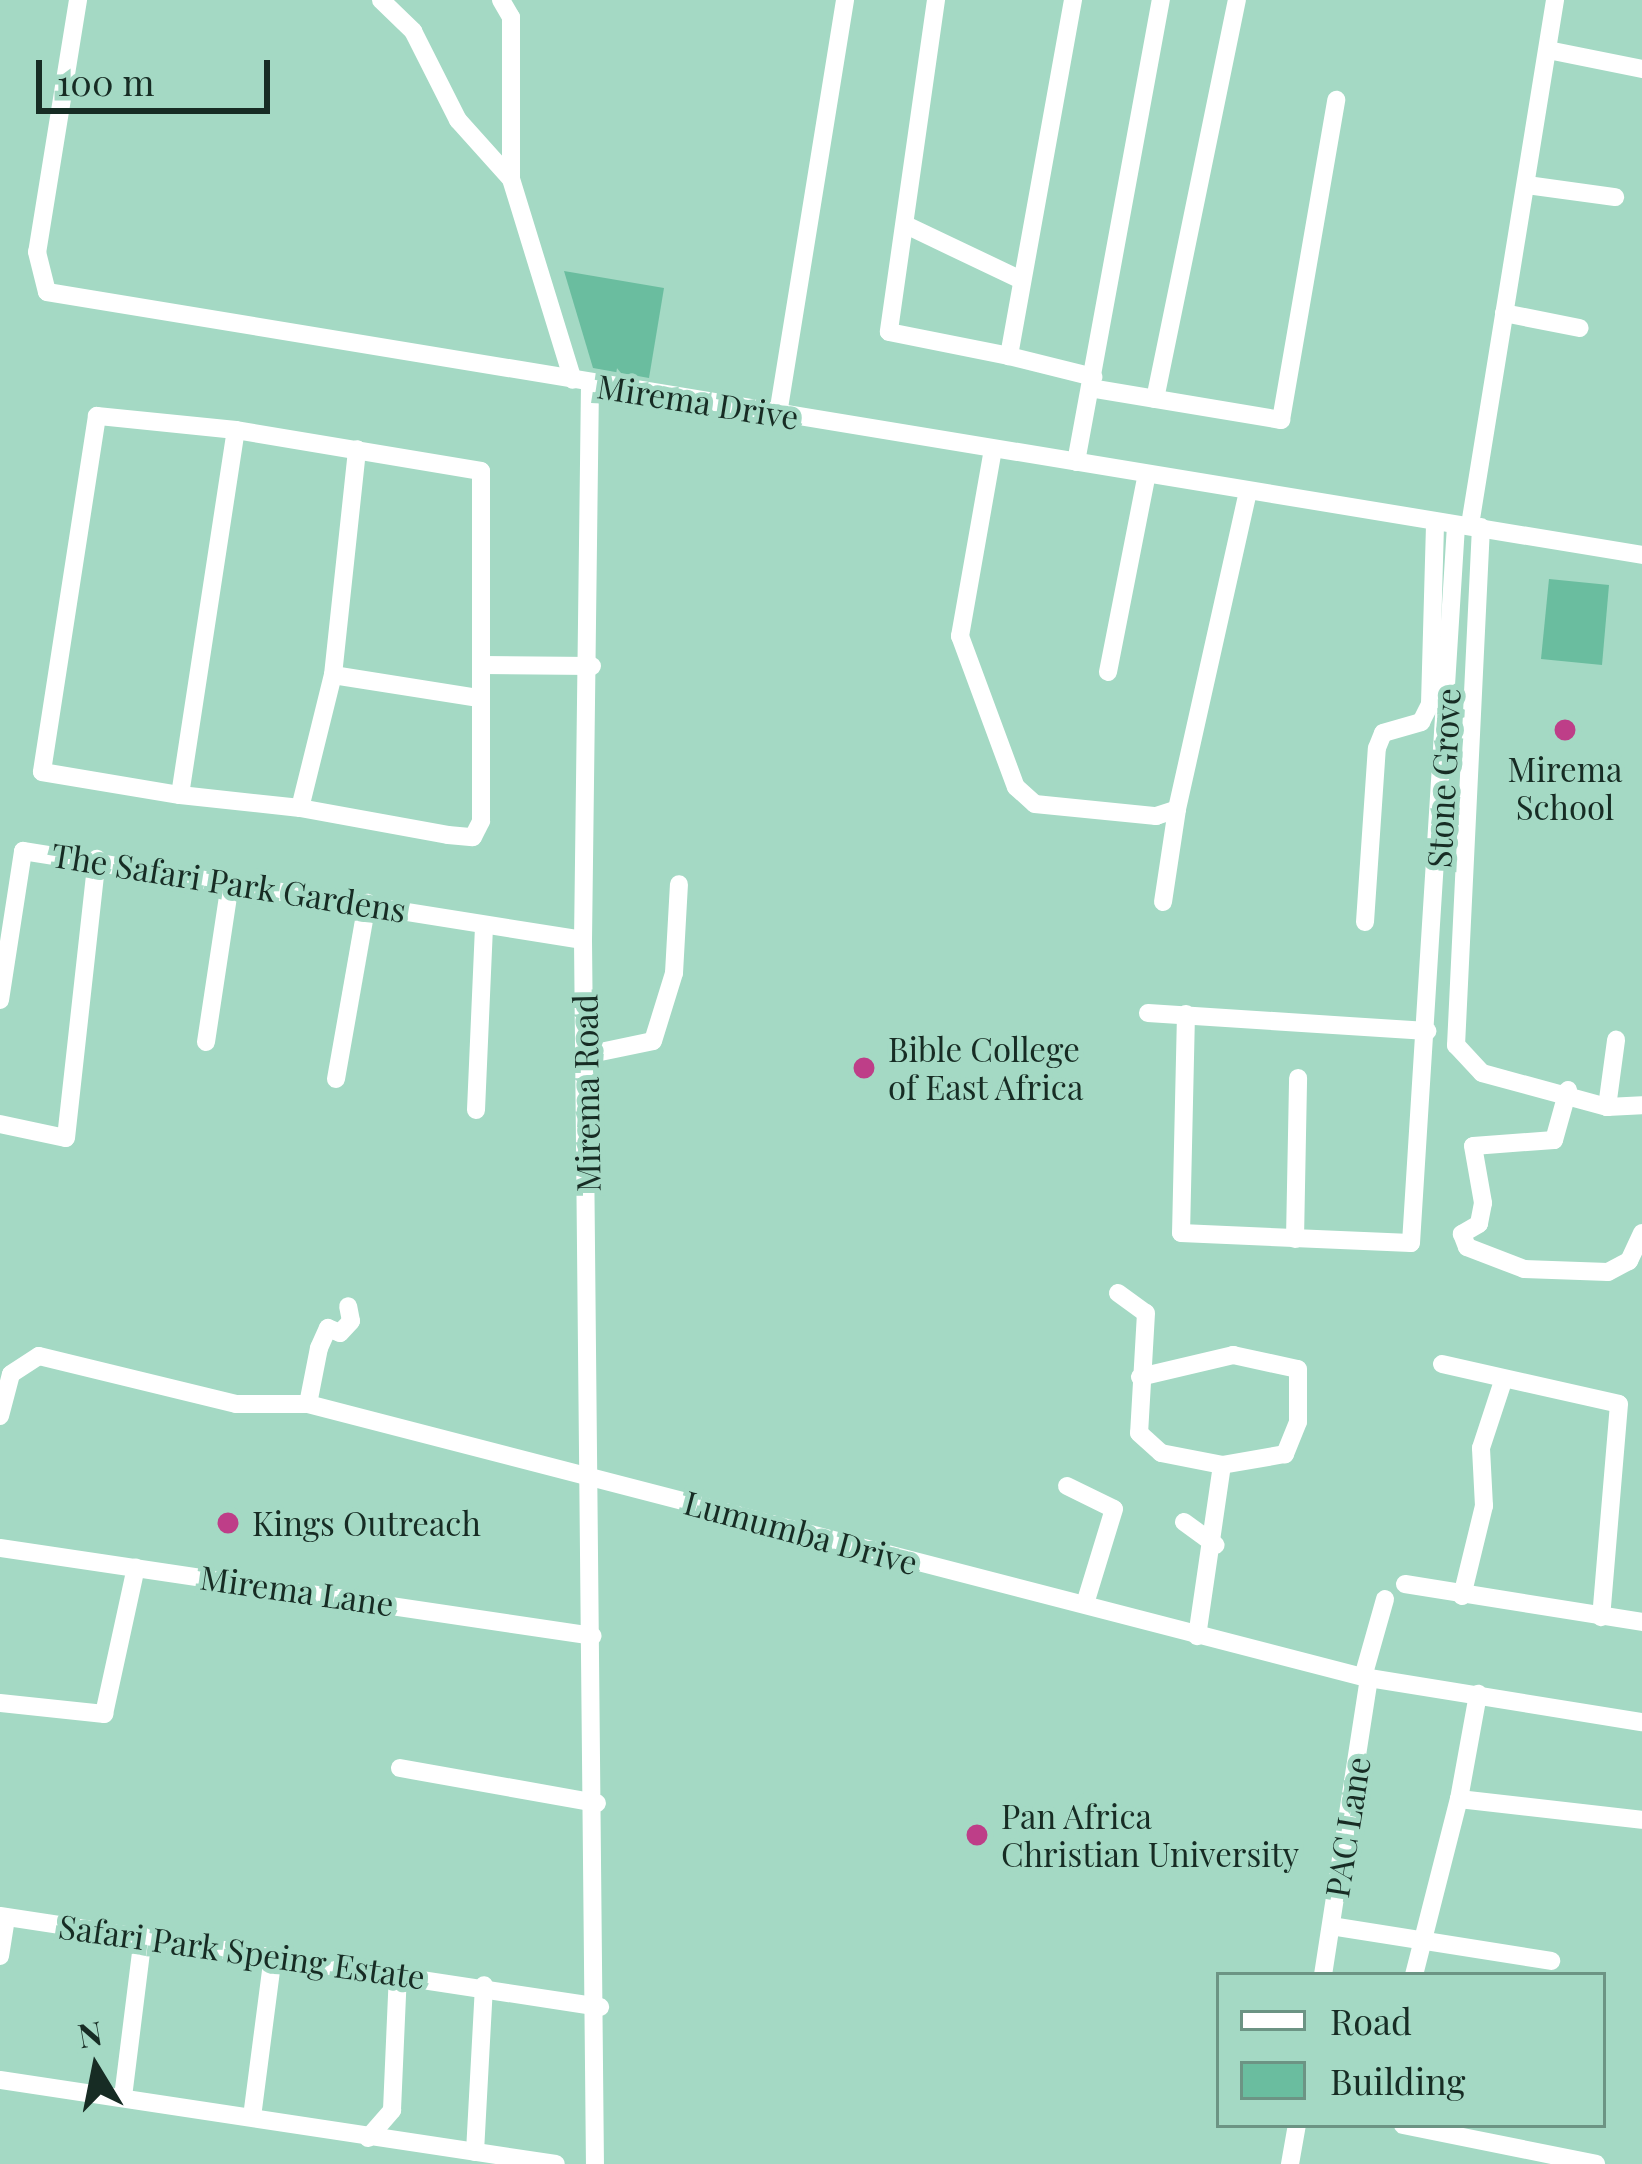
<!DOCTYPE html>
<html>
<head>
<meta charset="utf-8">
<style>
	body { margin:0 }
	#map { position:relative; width:1642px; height:2164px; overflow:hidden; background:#a4d9c4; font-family:"Playfair Display",serif }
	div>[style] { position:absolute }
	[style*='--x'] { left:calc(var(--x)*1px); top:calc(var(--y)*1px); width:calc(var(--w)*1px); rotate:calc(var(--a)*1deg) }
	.building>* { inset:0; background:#6abd9f }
	.minor>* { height:18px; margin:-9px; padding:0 9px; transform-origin:9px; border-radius:9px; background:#fff }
	.dots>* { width:33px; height:33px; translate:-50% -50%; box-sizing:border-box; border:6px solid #a4d9c4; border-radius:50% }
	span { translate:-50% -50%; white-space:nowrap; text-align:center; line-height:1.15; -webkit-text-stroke:10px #a4d9c4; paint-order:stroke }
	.street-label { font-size:33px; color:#172c24 }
	.poi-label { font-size:33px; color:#172c24 }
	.left { translate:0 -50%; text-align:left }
	.legend { position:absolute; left:1216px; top:1972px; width:390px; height:156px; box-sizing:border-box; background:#a4d9c4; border:3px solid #6c9484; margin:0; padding:15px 21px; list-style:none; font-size:36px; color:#172c24 }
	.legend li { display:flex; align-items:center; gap:24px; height:60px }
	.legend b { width:60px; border:3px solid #6c9484 }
	.north { position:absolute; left:36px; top:2008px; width:120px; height:120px; -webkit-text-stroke:9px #a4d9c4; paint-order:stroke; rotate:350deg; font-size:33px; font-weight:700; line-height:48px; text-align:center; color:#172c24 }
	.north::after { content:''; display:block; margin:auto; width:42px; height:54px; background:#172c24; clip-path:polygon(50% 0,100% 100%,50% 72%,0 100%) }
	.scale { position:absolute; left:36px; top:60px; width:234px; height:54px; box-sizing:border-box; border:6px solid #172c24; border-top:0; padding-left:15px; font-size:36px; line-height:42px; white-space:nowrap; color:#172c24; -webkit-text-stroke:9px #a4d9c4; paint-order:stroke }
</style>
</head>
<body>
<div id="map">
	<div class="building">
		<div style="clip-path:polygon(564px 271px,664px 288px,649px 378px,593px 368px)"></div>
		<div style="clip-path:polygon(1549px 579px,1609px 585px,1602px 665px,1541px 659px)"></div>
	</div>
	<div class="minor">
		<div style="--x:78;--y:0;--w:255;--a:99.2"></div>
		<div style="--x:37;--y:252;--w:41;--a:76"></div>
		<div style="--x:47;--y:292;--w:1617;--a:9.36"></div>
		<div style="--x:381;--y:0;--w:45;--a:44.1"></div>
		<div style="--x:413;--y:31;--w:100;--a:63.2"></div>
		<div style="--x:458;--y:120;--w:79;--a:48.1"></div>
		<div style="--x:511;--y:179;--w:210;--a:72.9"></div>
		<div style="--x:501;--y:0;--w:20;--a:60"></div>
		<div style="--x:511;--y:17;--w:162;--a:90"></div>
		<div style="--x:936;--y:0;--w:335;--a:98.1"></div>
		<div style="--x:889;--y:332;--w:122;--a:11.3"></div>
		<div style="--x:1073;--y:0;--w:362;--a:100.2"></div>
		<div style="--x:1009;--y:356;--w:87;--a:14"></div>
		<div style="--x:1548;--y:50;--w:96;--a:11.4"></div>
		<div style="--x:1527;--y:185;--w:89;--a:7.8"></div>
		<div style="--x:908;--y:226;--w:123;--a:25.5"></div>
		<div style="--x:1504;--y:313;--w:77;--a:11.2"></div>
		<div style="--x:590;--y:384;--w:556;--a:90.72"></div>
		<div style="--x:583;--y:940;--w:1224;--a:89.44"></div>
		<div style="--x:1090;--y:388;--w:194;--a:9.5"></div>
		<div style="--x:1281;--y:420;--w:325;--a:-80.2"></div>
		<div style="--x:1155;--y:399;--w:407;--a:-78.4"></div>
		<div style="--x:778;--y:414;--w:419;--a:-80.8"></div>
		<div style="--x:993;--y:449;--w:190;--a:100"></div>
		<div style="--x:960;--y:636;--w:161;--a:69.7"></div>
		<div style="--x:1016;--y:787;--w:25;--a:42"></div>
		<div style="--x:1035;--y:804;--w:122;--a:5.7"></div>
		<div style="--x:1156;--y:816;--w:22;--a:-18"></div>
		<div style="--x:1177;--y:809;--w:321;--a:-77.4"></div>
		<div style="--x:1076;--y:462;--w:470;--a:-79.6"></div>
		<div style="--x:1470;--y:525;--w:532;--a:-80.8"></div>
		<div style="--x:1481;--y:527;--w:519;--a:92.76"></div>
		<div style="--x:1456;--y:1045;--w:38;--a:47"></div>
		<div style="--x:1482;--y:1073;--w:130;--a:15.2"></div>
		<div style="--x:1607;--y:1107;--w:35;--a:-3"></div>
		<div style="--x:482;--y:665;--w:110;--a:0.5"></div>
		<div style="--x:1108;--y:672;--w:198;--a:-78.9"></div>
		<div style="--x:333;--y:675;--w:148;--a:9"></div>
		<div style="--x:180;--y:795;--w:369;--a:-81.3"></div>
		<div style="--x:236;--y:430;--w:140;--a:-174.2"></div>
		<div style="--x:97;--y:416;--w:360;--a:98.8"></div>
		<div style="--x:42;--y:772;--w:140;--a:9.5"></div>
		<div style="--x:180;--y:795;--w:121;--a:6.2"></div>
		<div style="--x:300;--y:808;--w:150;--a:10.3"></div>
		<div style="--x:448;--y:835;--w:25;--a:5"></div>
		<div style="--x:473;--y:837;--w:18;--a:-63"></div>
		<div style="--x:481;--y:821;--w:350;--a:-90"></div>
		<div style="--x:481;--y:471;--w:248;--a:-170.5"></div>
		<div style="--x:300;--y:808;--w:137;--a:-76.1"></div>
		<div style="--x:333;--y:675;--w:227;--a:-83.9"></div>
		<div style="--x:1163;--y:902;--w:94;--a:-81.4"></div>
		<div style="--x:1365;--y:922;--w:174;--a:-86.1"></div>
		<div style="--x:1377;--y:748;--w:16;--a:-68"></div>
		<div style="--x:1383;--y:733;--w:40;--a:-16"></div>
		<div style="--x:1421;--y:722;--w:20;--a:-63"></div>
		<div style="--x:1430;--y:704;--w:182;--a:-88.4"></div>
		<div style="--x:0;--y:1000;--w:151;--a:-81.2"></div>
		<div style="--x:23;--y:851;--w:567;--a:9.03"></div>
		<div style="--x:1148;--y:1013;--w:280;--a:3.7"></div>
		<div style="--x:1186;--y:1014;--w:219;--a:91.3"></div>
		<div style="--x:1181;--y:1233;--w:230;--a:2.5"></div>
		<div style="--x:1411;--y:1243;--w:718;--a:-86.41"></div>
		<div style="--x:206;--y:1042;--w:161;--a:-81.4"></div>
		<div style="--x:586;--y:1055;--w:68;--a:-11.8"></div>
		<div style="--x:653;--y:1041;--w:71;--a:-72.8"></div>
		<div style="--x:674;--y:973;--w:89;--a:-86.8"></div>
		<div style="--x:336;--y:1079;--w:179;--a:-80"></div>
		<div style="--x:1568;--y:1090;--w:52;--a:105.6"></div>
		<div style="--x:1554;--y:1140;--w:81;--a:175.8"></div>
		<div style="--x:1473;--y:1146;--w:58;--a:80"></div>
		<div style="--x:1483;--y:1203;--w:21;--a:101"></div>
		<div style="--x:1479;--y:1224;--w:20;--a:150"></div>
		<div style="--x:1462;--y:1234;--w:14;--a:69"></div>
		<div style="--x:1467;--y:1247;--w:61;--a:21.1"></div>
		<div style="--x:1524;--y:1269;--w:84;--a:2"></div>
		<div style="--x:1608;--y:1272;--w:24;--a:-28"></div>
		<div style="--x:1629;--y:1261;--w:31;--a:-65"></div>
		<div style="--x:1607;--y:1107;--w:68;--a:-82.3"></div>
		<div style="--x:476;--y:1110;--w:184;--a:-87.5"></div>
		<div style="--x:0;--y:1124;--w:67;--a:12"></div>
		<div style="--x:66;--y:1138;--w:281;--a:-83.7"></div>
		<div style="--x:1295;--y:1239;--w:161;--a:-88.9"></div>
		<div style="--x:1118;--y:1293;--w:34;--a:36"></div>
		<div style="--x:1146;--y:1313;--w:120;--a:93.3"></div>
		<div style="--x:1139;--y:1433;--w:30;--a:42"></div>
		<div style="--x:1161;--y:1453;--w:62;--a:11.1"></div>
		<div style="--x:1222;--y:1465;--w:173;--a:98.3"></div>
		<div style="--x:1442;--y:1364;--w:181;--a:12.7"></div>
		<div style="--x:1619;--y:1404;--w:214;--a:94.8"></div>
		<div style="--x:1140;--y:1377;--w:96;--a:-13.3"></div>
		<div style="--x:1233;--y:1355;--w:66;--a:12.2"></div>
		<div style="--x:1298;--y:1369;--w:53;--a:90"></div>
		<div style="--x:1298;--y:1422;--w:35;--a:112"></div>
		<div style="--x:1285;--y:1454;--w:64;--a:170.1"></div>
		<div style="--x:308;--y:1404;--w:57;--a:-78.9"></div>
		<div style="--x:319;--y:1348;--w:22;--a:-66"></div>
		<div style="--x:328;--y:1328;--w:13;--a:23"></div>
		<div style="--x:340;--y:1333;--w:16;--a:-47"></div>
		<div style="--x:351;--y:1321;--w:15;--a:-101"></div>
		<div style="--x:0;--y:1416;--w:43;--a:-75.3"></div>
		<div style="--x:11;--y:1374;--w:33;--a:-33"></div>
		<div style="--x:39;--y:1356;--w:203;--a:13.7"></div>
		<div style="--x:236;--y:1404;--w:72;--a:0"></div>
		<div style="--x:308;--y:1404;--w:1090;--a:14.51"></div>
		<div style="--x:1363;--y:1677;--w:283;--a:9.2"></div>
		<div style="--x:1067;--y:1486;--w:52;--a:26.1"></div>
		<div style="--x:1114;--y:1509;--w:99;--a:107"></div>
		<div style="--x:1184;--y:1522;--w:39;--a:36"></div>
		<div style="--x:0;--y:1548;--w:599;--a:8.44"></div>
		<div style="--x:1405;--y:1584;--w:240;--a:9.1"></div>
		<div style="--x:1462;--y:1596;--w:93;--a:-76.3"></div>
		<div style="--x:1484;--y:1506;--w:58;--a:-93"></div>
		<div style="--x:1481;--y:1448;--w:67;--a:-71.8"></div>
		<div style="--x:1363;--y:1677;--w:81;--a:-74.2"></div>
		<div style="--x:0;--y:1703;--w:105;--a:6"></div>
		<div style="--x:104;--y:1714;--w:150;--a:-77.7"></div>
		<div style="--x:400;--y:1768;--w:200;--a:10.1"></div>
		<div style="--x:1459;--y:1799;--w:107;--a:-79.7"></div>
		<div style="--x:0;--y:1916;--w:607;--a:8.62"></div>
		<div style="--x:1331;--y:1926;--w:223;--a:9"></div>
		<div style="--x:0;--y:1956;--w:39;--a:-81"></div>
		<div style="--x:1323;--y:1975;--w:301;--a:-81.2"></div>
		<div style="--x:1414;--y:1975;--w:182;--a:-75.7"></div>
		<div style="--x:1459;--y:1799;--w:184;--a:6.5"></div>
		<div style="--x:0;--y:2080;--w:562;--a:8.59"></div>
		<div style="--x:123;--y:2097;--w:162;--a:-82.9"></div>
		<div style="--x:252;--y:2117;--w:163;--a:-82.6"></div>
		<div style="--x:1403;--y:2125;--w:197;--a:11.4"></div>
		<div style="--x:368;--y:2138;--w:37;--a:-49"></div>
		<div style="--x:392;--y:2110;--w:137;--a:-87.5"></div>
		<div style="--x:475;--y:2152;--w:167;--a:-86.9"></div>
		<div style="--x:1290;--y:2164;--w:40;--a:-80"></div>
	</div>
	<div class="dots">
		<div style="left:1565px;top:730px;background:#be3e88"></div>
		<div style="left:864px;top:1068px;background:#be3e88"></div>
		<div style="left:228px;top:1523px;background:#be3e88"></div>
		<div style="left:977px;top:1835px;background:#be3e88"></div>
	</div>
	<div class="street-label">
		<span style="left:698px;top:401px;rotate:9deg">Mirema Drive</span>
		<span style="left:1443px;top:778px;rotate:-87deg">Stone Grove</span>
		<span style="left:229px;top:882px;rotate:9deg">The Safari Park Gardens</span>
		<span style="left:586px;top:1093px;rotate:-91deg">Mirema Road</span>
		<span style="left:801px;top:1532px;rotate:15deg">Lumumba Drive</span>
		<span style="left:297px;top:1590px;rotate:8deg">Mirema Lane</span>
		<span style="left:1347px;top:1827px;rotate:-81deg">PAC Lane</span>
		<span style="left:242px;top:1951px;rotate:8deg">Safari Park Speing Estate</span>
	</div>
	<div class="poi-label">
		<span style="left:1565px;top:788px">Mirema<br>School</span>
		<span class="left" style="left:888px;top:1068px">Bible College<br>of East Africa</span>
		<span class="left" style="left:252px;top:1523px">Kings Outreach</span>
		<span class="left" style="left:1001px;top:1835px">Pan Africa<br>Christian University</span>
	</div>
	<ul class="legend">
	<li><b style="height:15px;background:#fff"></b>Road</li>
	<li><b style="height:33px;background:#6abd9f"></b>Building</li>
	</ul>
	<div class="north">N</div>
	<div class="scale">100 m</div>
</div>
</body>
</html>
